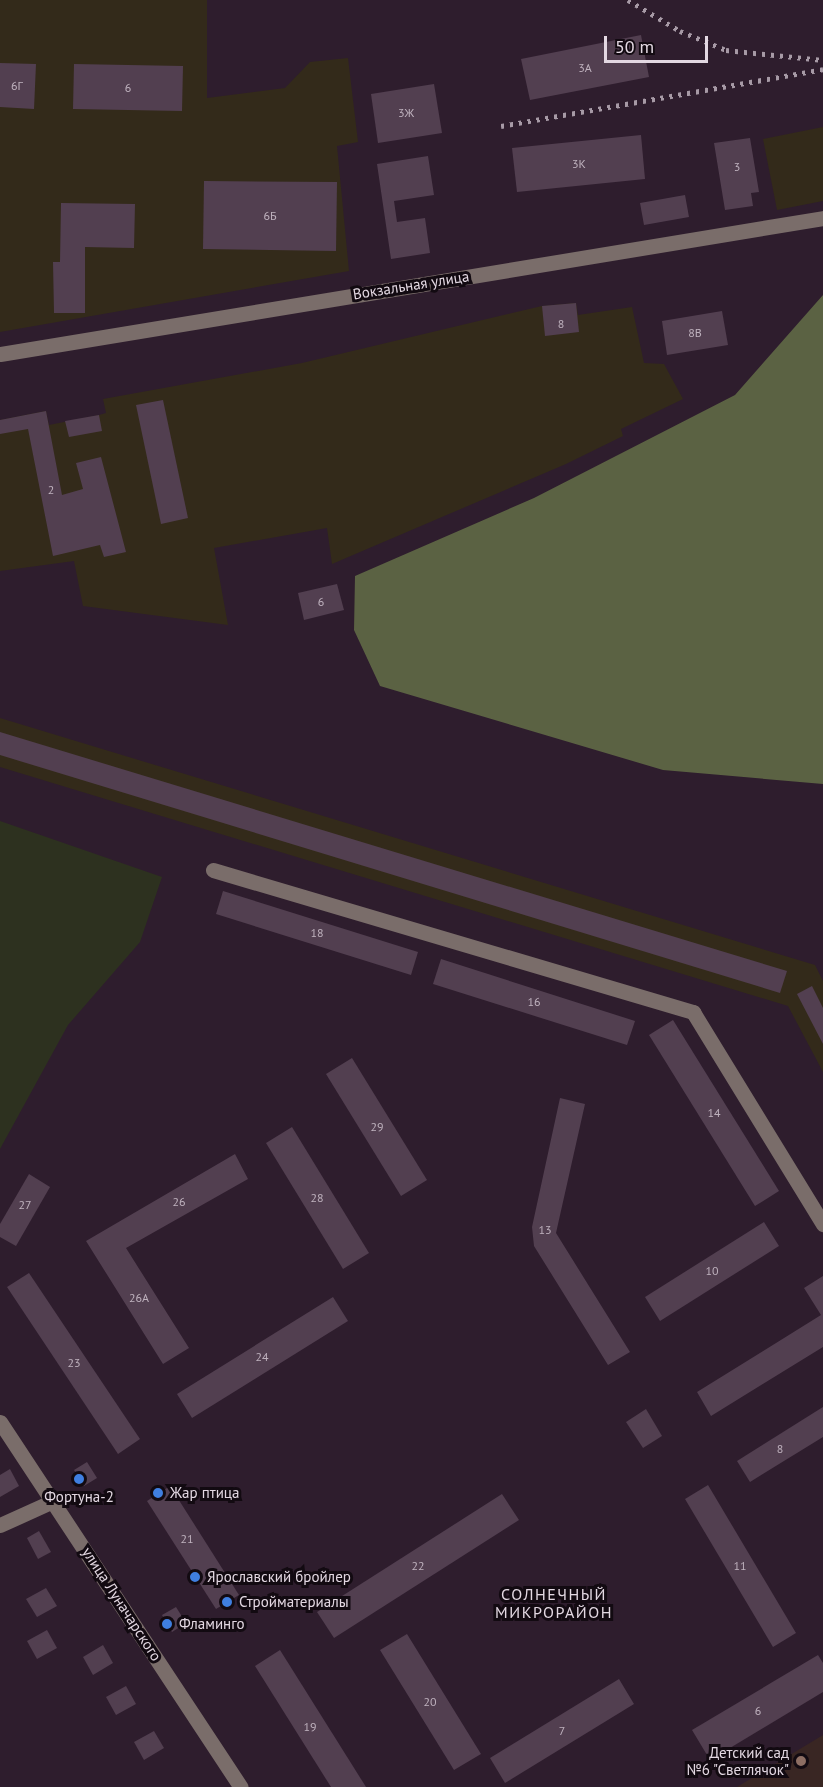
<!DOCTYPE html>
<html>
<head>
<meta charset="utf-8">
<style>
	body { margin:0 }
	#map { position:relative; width:823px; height:1787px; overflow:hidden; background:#2e1d2d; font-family:"PT Sans",sans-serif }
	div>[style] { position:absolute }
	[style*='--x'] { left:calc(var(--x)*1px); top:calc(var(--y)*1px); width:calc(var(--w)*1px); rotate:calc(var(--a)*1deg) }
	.industrial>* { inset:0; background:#332a1a }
	.education>* { inset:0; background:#392623 }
	.green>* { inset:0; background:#2d311f }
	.forest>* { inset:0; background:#5b6243 }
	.building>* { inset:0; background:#523f50 }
	.minor>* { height:15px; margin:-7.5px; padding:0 7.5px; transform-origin:7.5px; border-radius:7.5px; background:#7a6d6a }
	.rail>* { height:4.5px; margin-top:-2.25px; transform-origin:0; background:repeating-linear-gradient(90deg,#a79aa6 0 3px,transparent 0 9px) }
	.dots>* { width:16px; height:16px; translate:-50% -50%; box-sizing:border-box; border:3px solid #120a11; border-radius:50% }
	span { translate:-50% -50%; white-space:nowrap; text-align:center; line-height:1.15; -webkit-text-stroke:6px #120a11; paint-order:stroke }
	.number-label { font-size:12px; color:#bfb2be }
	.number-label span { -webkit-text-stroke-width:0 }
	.street-label { font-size:15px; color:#e3d8e2 }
	.poi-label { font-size:15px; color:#e3d8e2 }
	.left { translate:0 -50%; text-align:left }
	.right { translate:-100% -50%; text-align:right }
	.neighbourhood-label { font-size:16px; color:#e3d8e2; letter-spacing:1.5px }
	.scale { position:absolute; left:604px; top:36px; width:104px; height:27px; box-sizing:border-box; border:3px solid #e3d8e2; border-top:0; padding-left:8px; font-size:18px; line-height:21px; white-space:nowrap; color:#e3d8e2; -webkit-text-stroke:4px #120a11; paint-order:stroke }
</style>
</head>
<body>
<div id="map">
	<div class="industrial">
		<div style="clip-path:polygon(0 0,207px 0,207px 98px,285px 88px,310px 62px,348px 58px,358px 142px,337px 146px,349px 271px,0 332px)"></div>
		<div style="clip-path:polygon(823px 127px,823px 201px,777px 210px,763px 139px)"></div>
		<div style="clip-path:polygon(576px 303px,578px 315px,632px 307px,644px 363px,664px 364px,683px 399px,621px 429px,623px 436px,566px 464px,332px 564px,327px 528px,214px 548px,228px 625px,83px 606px,74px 561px,0 571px,0 420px,46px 411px,49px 425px,99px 415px,106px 413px,103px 399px,302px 363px,542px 306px)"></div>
		<div style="clip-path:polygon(0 718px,815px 965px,823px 981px,823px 1072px,788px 1006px,0 767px)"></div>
	</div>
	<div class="education">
		<div style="clip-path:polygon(823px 1735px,823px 1787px,737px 1787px)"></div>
	</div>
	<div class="green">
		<div style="clip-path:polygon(0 821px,162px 877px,140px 942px,68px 1025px,0 1149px)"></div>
	</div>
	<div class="forest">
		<div style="clip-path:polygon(823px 295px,823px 784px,663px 770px,380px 686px,354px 630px,355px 576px,534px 498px,735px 395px)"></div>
	</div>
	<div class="building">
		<div style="clip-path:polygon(641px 35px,649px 77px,530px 100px,521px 59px)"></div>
		<div style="clip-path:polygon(0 63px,36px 64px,34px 109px,0 107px)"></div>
		<div style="clip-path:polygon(74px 64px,183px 66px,182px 111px,73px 109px)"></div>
		<div style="clip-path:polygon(434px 84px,442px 133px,378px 143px,371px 94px)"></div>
		<div style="clip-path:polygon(641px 135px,645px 179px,517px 192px,512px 148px)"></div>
		<div style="clip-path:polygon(750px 138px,759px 192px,751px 193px,753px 206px,725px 210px,714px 143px)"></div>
		<div style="clip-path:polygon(428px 156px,434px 195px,394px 201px,397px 222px,425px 218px,430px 253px,391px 259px,377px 164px)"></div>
		<div style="clip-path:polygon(204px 181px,337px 182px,336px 251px,203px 249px)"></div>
		<div style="clip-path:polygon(685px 195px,689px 217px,644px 225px,640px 203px)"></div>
		<div style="clip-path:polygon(61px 203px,135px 204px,134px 248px,85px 247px,85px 313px,54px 313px,53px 262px,60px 262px)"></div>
		<div style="clip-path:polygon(576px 303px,579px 332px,545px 336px,542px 306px)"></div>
		<div style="clip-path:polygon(722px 311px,728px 345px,667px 355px,662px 321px)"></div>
		<div style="clip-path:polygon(163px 400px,188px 518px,161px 524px,136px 405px)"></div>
		<div style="clip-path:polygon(46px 411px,62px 495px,83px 489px,76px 463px,101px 457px,126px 552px,104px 557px,100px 545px,53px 556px,28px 429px,0 434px,0 420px)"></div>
		<div style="clip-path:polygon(99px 415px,102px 431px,69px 437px,65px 421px)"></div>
		<div style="clip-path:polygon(337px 584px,344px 610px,304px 620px,298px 593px)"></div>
		<div style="clip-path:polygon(0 732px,787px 971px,780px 993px,0 755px)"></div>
		<div style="clip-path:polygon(223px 891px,418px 952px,411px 975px,216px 914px)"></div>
		<div style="clip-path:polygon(441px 959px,635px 1021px,627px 1045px,433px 984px)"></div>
		<div style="clip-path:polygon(812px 986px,823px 1008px,823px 1044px,797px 994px)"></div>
		<div style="clip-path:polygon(673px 1020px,779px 1191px,755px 1206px,649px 1035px)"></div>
		<div style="clip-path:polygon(352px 1058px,427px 1180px,401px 1196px,326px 1074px)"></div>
		<div style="clip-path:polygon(560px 1098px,585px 1104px,556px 1233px,630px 1352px,608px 1365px,534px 1246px,532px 1227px)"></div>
		<div style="clip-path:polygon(292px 1127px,369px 1253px,343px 1269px,266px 1143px)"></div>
		<div style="clip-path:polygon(235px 1154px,248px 1179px,126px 1248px,189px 1348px,163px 1364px,86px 1241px)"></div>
		<div style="clip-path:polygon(29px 1174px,50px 1187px,16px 1246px,0 1237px,0 1224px)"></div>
		<div style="clip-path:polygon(764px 1222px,779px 1246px,660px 1321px,645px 1297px)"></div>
		<div style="clip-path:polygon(29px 1273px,140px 1439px,118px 1454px,7px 1287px)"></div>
		<div style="clip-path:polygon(823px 1276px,823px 1347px,711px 1416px,697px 1392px,821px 1315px,804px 1288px)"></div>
		<div style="clip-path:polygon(333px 1297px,348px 1321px,192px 1418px,177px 1394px)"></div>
		<div style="clip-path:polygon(823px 1407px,823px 1437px,750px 1482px,737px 1461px)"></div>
		<div style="clip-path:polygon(646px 1409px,662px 1436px,643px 1448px,626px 1422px)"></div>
		<div style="clip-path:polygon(87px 1462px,97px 1478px,84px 1486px,74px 1470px)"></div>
		<div style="clip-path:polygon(10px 1469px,19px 1486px,0 1497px,0 1475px)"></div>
		<div style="clip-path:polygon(708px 1485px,796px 1633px,773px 1647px,685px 1499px)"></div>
		<div style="clip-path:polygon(170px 1486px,239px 1595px,216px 1609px,147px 1501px)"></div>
		<div style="clip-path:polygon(502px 1494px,519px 1520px,334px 1638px,317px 1612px)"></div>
		<div style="clip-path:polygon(39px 1531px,51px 1552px,38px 1559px,27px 1538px)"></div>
		<div style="clip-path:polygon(46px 1588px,57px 1606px,37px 1617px,26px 1599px)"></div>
		<div style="clip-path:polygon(176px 1607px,186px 1623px,172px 1632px,162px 1615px)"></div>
		<div style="clip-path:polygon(47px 1630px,57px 1648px,37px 1659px,27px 1641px)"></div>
		<div style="clip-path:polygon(407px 1634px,481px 1754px,454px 1770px,380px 1650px)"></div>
		<div style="clip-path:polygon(103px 1645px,113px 1663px,93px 1675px,83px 1657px)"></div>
		<div style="clip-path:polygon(280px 1650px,366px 1787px,331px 1787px,255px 1666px)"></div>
		<div style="clip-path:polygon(818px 1655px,823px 1663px,823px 1692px,710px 1760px,692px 1730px)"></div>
		<div style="clip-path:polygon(619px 1679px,634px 1704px,505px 1783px,490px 1758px)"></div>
		<div style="clip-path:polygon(126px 1686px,136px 1704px,116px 1715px,106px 1697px)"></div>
		<div style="clip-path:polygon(154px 1731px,164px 1748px,144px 1760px,134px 1742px)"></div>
	</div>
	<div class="minor">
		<div style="--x:0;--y:354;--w:834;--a:-9.38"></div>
		<div style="--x:213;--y:870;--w:501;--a:16.48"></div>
		<div style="--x:693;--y:1012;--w:249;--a:58.5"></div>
		<div style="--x:0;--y:1422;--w:437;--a:56.6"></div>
		<div style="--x:0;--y:1525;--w:60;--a:-24.4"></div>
	</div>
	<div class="rail">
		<div style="--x:628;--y:0;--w:61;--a:30.8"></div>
		<div style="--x:680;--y:31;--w:50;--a:22.4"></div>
		<div style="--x:726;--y:50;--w:98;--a:5.9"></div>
		<div style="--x:501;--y:126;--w:327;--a:-10"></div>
	</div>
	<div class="dots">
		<div style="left:79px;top:1479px;background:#3f7fe0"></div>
		<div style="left:158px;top:1493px;background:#3f7fe0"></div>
		<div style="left:195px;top:1577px;background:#3f7fe0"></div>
		<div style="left:227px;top:1602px;background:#3f7fe0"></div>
		<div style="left:167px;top:1624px;background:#3f7fe0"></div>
		<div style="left:801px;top:1761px;background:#8d6e63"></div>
	</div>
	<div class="number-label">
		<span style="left:585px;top:68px">3А</span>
		<span style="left:17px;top:86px">6Г</span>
		<span style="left:128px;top:88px">6</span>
		<span style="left:406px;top:113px">3Ж</span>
		<span style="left:579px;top:164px">3К</span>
		<span style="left:737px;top:167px">3</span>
		<span style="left:270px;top:216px">6Б</span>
		<span style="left:561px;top:324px">8</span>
		<span style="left:695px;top:333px">8В</span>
		<span style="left:51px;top:490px">2</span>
		<span style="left:321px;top:602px">6</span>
		<span style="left:317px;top:933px">18</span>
		<span style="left:534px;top:1002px">16</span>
		<span style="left:714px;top:1113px">14</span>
		<span style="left:377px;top:1127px">29</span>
		<span style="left:317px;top:1198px">28</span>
		<span style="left:179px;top:1202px">26</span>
		<span style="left:25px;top:1205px">27</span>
		<span style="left:545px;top:1230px">13</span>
		<span style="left:712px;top:1271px">10</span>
		<span style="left:139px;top:1298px">26А</span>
		<span style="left:262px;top:1357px">24</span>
		<span style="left:74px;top:1363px">23</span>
		<span style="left:780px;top:1449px">8</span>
		<span style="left:187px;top:1539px">21</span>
		<span style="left:418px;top:1566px">22</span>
		<span style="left:740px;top:1566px">11</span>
		<span style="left:430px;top:1702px">20</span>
		<span style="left:758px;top:1711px">6</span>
		<span style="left:310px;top:1727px">19</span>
		<span style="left:562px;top:1731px">7</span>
	</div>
	<div class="street-label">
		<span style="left:411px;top:285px;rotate:-9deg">Вокзальная улица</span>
		<span style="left:122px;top:1604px;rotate:57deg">улица Луначарского</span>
	</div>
	<div class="poi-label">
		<span class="left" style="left:170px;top:1493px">Жар птица</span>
		<span style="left:79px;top:1497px">Фортуна-2</span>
		<span class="left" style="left:207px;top:1577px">Ярославский бройлер</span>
		<span class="left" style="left:239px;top:1602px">Стройматериалы</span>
		<span class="left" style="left:179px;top:1624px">Фламинго</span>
		<span class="right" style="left:789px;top:1761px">Детский сад<br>№6 "Светлячок"</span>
	</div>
	<div class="neighbourhood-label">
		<span style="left:554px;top:1603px">СОЛНЕЧНЫЙ<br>МИКРОРАЙОН</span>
	</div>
	<div class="scale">50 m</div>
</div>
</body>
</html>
